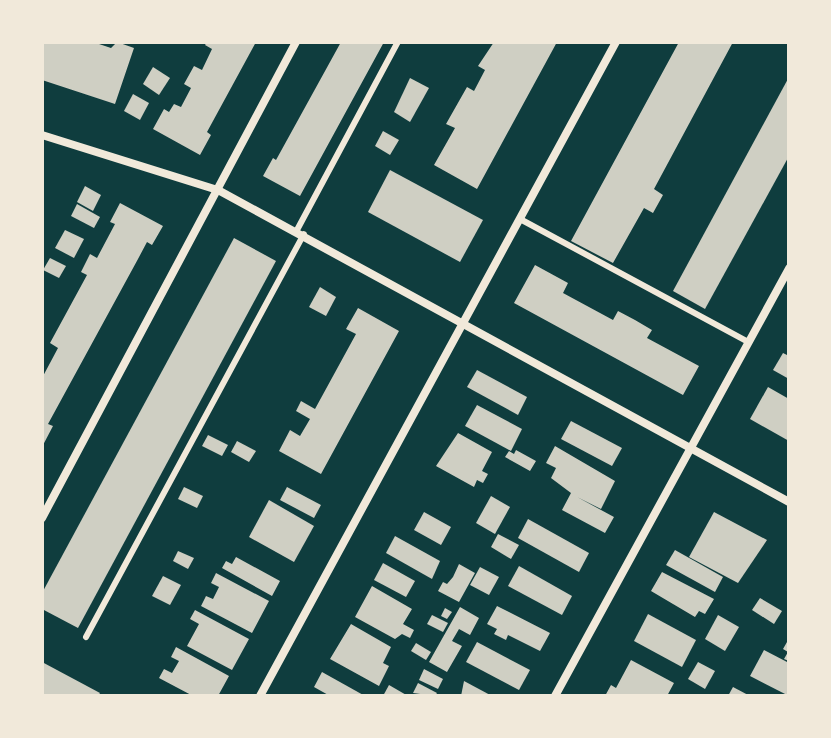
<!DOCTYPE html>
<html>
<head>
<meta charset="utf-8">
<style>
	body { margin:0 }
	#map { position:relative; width:831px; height:738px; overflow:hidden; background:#0f3d3e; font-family:Inter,sans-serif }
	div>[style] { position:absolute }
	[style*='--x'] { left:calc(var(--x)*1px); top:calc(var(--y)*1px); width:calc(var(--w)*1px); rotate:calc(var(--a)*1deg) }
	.building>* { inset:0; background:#cfcfc3 }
	.service>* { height:6px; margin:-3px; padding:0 3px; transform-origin:3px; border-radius:3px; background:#f1e9da }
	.minor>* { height:8px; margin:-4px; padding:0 4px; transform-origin:4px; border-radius:4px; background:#f1e9da }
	span { translate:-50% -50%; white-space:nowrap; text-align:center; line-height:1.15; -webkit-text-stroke:6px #f1e9da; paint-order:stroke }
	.frame { position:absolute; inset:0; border:44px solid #f1e9da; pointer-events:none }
</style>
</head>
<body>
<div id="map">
	<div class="building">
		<div style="clip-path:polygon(42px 42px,93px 42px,111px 48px,117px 42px,134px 48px,115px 104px,42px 80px)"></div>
		<div style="clip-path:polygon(207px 42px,256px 42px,207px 132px,211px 135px,200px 155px,153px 129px,164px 109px,169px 112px,174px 104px,181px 107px,191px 88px,184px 84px,194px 66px,202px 70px,212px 49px,205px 45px)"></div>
		<div style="clip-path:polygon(341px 42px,384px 42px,300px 196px,263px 176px,273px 158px,276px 160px)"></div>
		<div style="clip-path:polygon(494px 42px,557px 42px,477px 189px,434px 165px,455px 128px,446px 124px,467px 87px,474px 91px,485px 70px,478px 66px)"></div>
		<div style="clip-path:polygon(679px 42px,733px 42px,654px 189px,663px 195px,653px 213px,644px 208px,613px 263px,571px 241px)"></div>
		<div style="clip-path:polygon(153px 67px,170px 78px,159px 95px,143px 84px)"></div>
		<div style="clip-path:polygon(789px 77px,789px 156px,705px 309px,673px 291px)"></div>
		<div style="clip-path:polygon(410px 78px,429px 88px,410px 122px,394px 112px)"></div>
		<div style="clip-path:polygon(133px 94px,149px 103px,140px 120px,124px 111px)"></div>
		<div style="clip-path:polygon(383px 131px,399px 140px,390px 155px,375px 146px)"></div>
		<div style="clip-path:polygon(390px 170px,483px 220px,460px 262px,368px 212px)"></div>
		<div style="clip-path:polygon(85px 186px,101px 195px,93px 211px,77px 202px)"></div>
		<div style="clip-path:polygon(120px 203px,163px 226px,152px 245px,147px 242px,138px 259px,48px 424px,53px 426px,42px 447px,42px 378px,58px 348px,50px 343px,87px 275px,81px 272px,90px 254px,97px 258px,115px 224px,110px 222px)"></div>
		<div style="clip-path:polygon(77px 204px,100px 217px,94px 228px,71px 216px)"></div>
		<div style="clip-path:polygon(65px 230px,84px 239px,74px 258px,55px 248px)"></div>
		<div style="clip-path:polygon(234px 238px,276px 261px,78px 628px,42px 609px,42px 593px)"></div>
		<div style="clip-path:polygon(50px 258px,66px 266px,59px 278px,43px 270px)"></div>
		<div style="clip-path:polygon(535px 265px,568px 283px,563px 293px,613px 320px,618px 311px,635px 320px,652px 330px,647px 338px,699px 366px,683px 395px,514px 303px)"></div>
		<div style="clip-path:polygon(320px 287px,336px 297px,326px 316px,309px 307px)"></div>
		<div style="clip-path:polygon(358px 308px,399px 331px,321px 474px,279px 451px,290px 430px,300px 436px,310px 419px,296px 411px,301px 401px,315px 409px,356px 334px,346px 329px)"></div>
		<div style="clip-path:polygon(783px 353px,789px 356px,789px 379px,773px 370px)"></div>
		<div style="clip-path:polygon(477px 370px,527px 397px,518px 415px,467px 387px)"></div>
		<div style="clip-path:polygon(768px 387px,789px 399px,789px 441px,750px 419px)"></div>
		<div style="clip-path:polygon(477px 405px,522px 429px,511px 451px,465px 426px)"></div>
		<div style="clip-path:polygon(571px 421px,622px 448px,612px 466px,561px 439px)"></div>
		<div style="clip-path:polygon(458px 433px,492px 452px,482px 471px,488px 474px,483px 483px,477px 480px,474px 487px,436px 466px)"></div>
		<div style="clip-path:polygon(208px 435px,228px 445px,222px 456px,202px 446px)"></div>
		<div style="clip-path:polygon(237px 441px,256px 451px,249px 462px,231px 452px)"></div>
		<div style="clip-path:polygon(555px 446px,615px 481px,601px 509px,577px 497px,614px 517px,605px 533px,562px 510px,571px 493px,551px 478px,556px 468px,546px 463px)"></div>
		<div style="clip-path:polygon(516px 450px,536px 461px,530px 471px,505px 457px,509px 451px,514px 454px)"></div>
		<div style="clip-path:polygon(184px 487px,203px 496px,197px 508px,178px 499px)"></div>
		<div style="clip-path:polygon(287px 487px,321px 505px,314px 518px,280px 500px)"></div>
		<div style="clip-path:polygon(491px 496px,510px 507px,495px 534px,476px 523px)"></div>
		<div style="clip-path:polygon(269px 500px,314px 526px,294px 562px,249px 537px)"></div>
		<div style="clip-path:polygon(424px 512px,451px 527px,441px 545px,414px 530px)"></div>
		<div style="clip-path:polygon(714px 512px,767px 540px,738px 583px,689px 557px)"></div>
		<div style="clip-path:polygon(528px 519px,589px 553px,579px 572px,518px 538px)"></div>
		<div style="clip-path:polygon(498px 534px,519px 545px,511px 559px,491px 547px)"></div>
		<div style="clip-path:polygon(395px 536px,440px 561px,432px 579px,386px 553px)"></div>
		<div style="clip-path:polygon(675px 550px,723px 577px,715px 592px,666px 565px)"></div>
		<div style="clip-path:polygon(178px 551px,194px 558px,188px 569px,173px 561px)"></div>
		<div style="clip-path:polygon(236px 557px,280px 581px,272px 596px,222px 568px,226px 561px,232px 564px)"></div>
		<div style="clip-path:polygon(383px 563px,415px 581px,406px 597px,374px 580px)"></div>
		<div style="clip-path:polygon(459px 564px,475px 573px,459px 602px,438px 591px,443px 582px,447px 584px,453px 577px)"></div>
		<div style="clip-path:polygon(519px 566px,572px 596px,562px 615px,508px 586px)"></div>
		<div style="clip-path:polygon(480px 567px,499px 577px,489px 595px,470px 585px)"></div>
		<div style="clip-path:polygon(662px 572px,714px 599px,705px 614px,699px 611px,695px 617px,651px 591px)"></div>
		<div style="clip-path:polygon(216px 573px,269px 601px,252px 633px,201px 606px,206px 596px,213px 599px,219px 587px,211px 583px)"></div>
		<div style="clip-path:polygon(163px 576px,181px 585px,170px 605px,152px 596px)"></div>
		<div style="clip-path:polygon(372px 586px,412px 609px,403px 624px,414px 630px,410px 638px,402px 634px,395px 639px,355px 617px)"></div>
		<div style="clip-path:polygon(760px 598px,782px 611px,774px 624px,752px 610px)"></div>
		<div style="clip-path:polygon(497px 606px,550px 633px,540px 651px,508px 635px,506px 640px,494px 634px,497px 629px,487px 624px)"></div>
		<div style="clip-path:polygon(460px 607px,479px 618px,470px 635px,459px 629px,452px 641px,462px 646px,447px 672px,429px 662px)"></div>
		<div style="clip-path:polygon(445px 608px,452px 612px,447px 619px,441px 616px)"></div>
		<div style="clip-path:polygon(195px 610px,249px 639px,232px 670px,187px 646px,199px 624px,190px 619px)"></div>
		<div style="clip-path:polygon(648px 614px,696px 640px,682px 667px,634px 641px)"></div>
		<div style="clip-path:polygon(432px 615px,448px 623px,443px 632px,427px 624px)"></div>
		<div style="clip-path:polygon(718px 615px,739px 627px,725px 651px,705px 639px)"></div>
		<div style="clip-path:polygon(351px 624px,391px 647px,383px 663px,389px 666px,379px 686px,330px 659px)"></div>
		<div style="clip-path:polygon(477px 642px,530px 670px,519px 690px,466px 662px)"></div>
		<div style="clip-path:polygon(787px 642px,789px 643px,789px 661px,784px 659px,788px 652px,783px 649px)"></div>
		<div style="clip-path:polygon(416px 643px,431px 652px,426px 660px,411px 651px)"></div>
		<div style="clip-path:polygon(176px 647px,229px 676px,218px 696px,193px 696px,159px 678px,164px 669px,172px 673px,179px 661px,171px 657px)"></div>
		<div style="clip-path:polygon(764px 650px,789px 663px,789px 696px,750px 676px)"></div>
		<div style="clip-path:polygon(631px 660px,674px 683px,667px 696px,605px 696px,611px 685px,616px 688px)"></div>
		<div style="clip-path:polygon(42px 662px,100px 693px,98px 696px,42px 696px)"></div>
		<div style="clip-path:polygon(698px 662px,715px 671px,705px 689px,688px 679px)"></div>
		<div style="clip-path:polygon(424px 669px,443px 679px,438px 689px,419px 680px)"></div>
		<div style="clip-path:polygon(322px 672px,365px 696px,330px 696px,314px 687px)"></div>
		<div style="clip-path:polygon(464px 681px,492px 696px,461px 696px)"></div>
		<div style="clip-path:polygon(418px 683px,437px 693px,435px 696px,413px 693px)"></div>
		<div style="clip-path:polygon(389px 685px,408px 696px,383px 696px)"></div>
		<div style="clip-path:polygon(733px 687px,750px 696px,728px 696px)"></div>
	</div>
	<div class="service">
		<div style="--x:520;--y:219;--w:259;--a:28.3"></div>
		<div style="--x:297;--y:230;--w:213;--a:-61.8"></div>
		<div style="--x:86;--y:637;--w:458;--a:-61.6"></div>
	</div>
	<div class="minor">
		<div style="--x:42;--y:135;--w:184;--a:17.4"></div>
		<div style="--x:218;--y:190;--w:651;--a:28.65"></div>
		<div style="--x:42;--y:518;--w:540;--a:-61.92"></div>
		<div style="--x:260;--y:696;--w:745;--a:-61.44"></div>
		<div style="--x:555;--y:696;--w:488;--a:-61.3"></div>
	</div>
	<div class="frame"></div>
</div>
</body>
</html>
